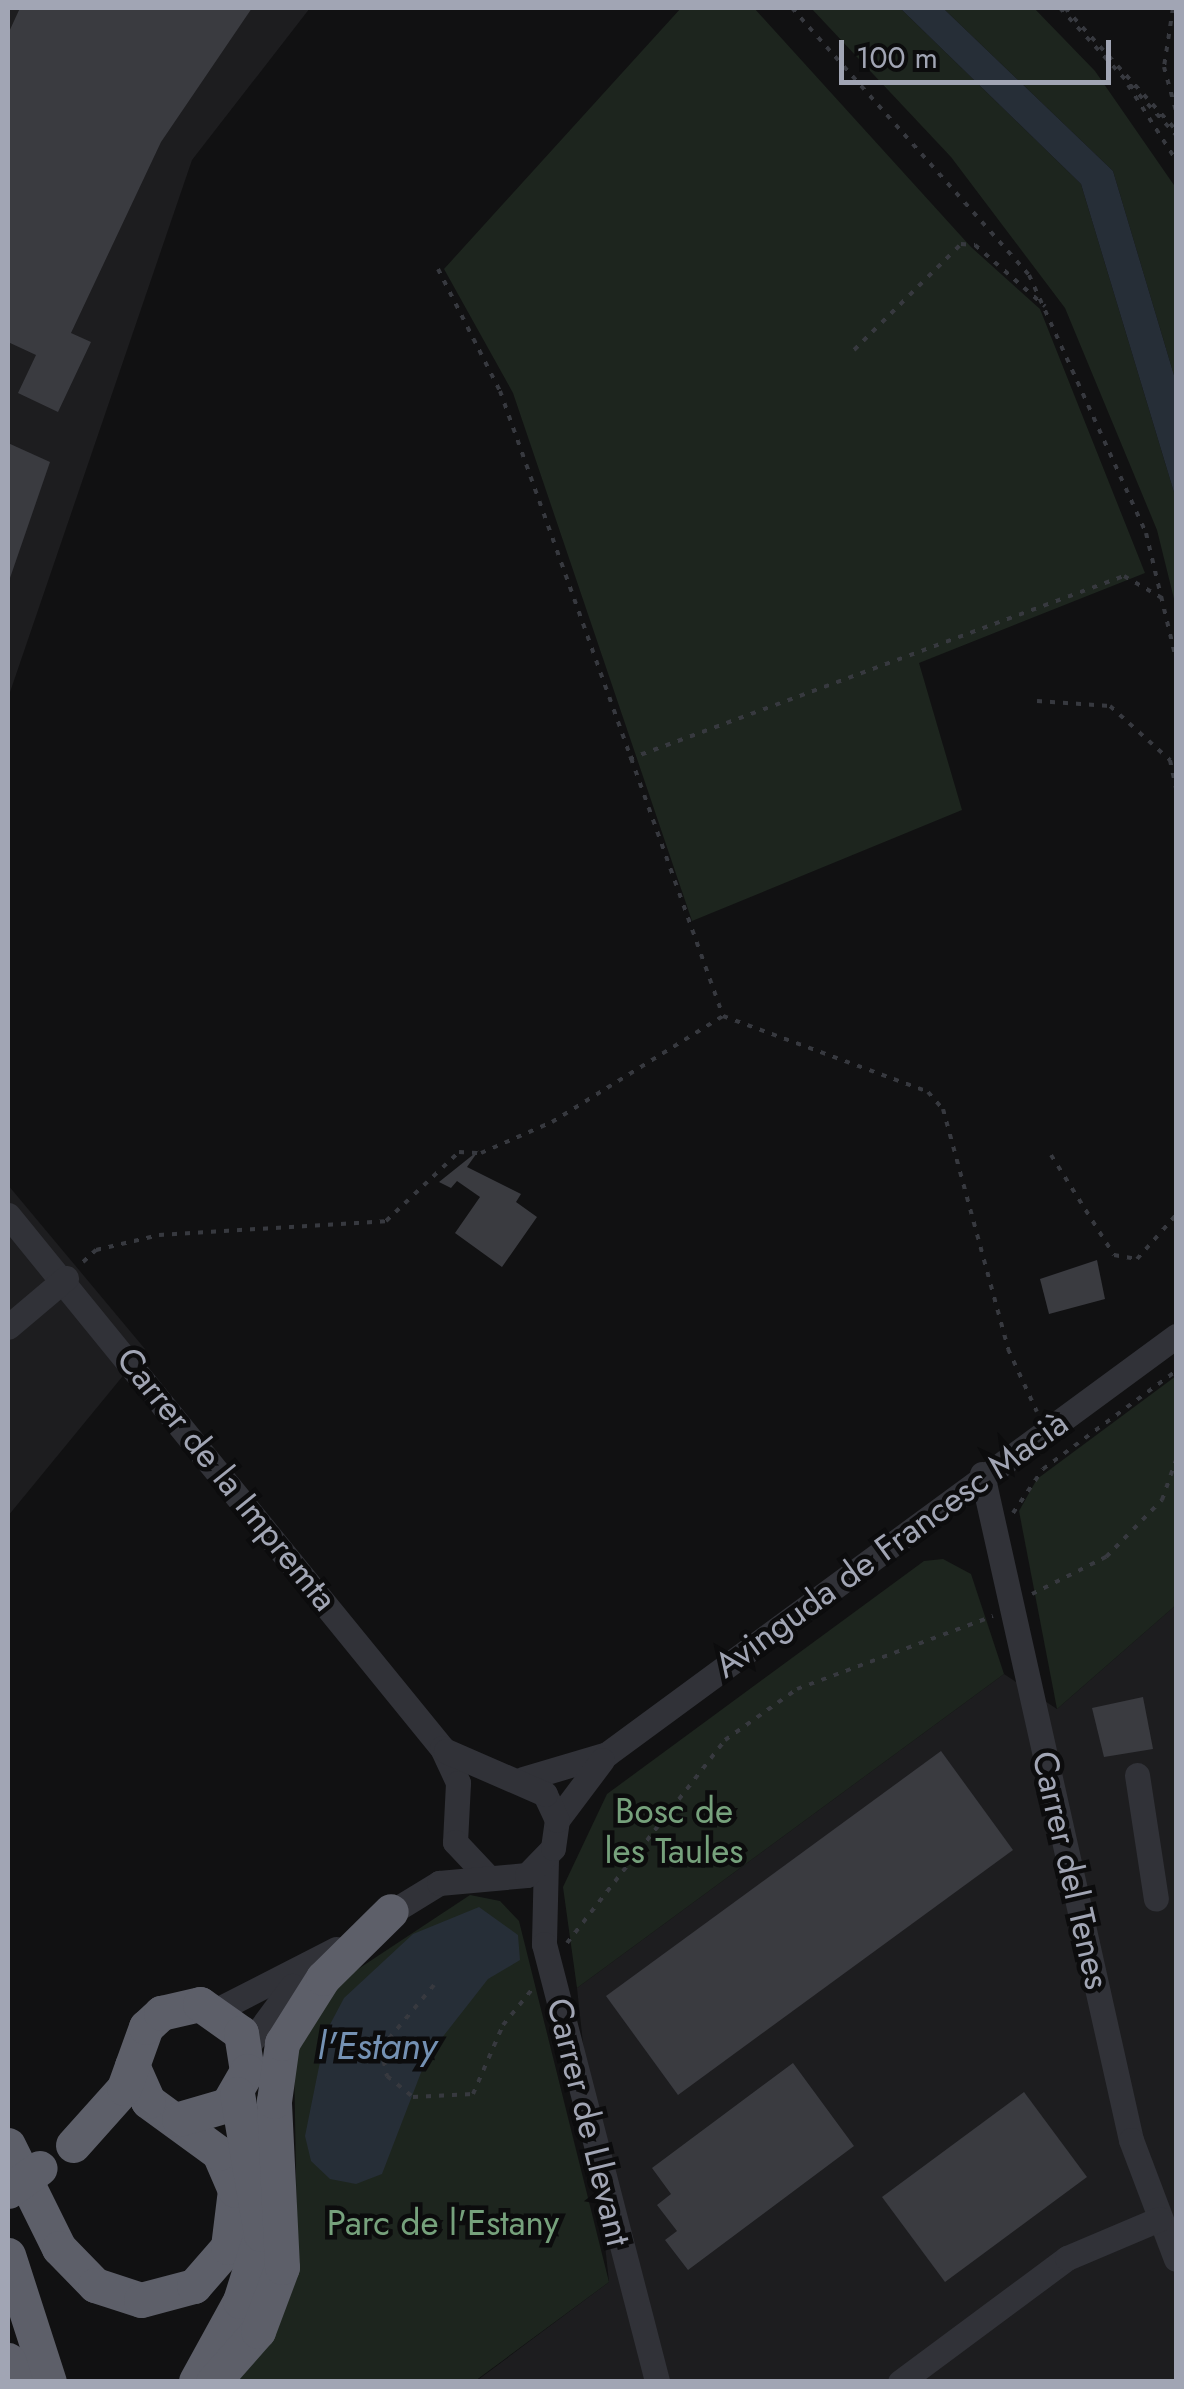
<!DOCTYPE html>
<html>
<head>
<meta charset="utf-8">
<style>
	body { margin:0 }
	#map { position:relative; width:1184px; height:2389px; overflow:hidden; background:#111112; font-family:Jost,sans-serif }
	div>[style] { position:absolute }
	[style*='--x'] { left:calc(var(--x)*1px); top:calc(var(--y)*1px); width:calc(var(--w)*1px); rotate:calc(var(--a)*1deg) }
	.built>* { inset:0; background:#1d1d1f }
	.green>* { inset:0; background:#1d251e }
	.water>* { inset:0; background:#262e37 }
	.building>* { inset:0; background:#3a3b40 }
	.path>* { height:4px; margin-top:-2px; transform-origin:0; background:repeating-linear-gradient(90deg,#37393f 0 5px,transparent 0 13px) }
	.minor>* { height:25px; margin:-12.5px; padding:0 12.5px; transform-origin:12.5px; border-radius:12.5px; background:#313238 }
	.highway>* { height:35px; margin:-17.5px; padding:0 17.5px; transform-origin:17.5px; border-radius:17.5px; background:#5d5f69 }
	.highway-bridge>* { height:35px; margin:-17.5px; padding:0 17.5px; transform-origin:17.5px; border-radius:17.5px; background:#5d5f69 }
	span { translate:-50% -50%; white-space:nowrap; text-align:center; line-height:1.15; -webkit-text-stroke:9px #0c0c0d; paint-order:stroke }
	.street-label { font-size:35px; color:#a1a5b4 }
	.park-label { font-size:35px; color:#76a17c }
	.water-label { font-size:38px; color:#7491b3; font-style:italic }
	.frame { position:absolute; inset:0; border:10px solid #a1a5b4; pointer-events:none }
	.scale { position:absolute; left:839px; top:40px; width:272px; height:45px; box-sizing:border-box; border:5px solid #a1a5b4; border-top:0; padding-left:12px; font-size:30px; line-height:35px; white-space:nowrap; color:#a1a5b4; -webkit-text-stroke:8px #0c0c0d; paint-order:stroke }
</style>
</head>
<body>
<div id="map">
	<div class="built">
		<div style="clip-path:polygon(8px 8px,310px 8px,192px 160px,8px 698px)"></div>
		<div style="clip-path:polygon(8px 1185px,145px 1349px,8px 1516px)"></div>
		<div style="clip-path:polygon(1176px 1605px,1176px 2381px,475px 2382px,609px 2282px,577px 1988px,1004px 1674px,1057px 1709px)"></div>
	</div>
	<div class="green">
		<div style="clip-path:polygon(681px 8px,754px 8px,971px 247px,1040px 309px,1145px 573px,919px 663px,962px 810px,692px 921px,513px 393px,444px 269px)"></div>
		<div style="clip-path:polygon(811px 8px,900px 8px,1081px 184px,1176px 499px,1176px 607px,1157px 530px,1065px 308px,951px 157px)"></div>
		<div style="clip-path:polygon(943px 8px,1034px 8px,1095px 71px,1176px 188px,1176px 382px,1113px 171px)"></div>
		<div style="clip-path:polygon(1176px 1376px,1176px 1605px,1057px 1709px,1019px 1511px,1037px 1479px)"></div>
		<div style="clip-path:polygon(943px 1559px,971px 1574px,1004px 1674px,577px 1988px,563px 1887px,607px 1794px,924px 1561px)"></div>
		<div style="clip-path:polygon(470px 1895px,500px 1901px,519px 1921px,609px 2282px,475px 2381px,226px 2382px,297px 2235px,294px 2057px,340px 1981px)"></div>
	</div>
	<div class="water">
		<div style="clip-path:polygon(900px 8px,943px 8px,1113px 171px,1176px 382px,1176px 499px,1081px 184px)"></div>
		<div style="clip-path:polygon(479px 1907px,518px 1935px,520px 1960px,488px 1979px,427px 2057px,382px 2174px,356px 2184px,330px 2179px,311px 2161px,305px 2136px,326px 2032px,344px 1998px,413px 1934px)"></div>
	</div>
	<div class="building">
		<div style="clip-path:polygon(20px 8px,252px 8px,161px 142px,71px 333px,91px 342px,58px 412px,18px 393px,36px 355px,8px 342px,8px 34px)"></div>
		<div style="clip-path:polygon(8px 443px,50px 462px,10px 578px,8px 578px)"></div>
		<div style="clip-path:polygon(479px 1150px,467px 1167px,521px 1194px,516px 1202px,537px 1217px,502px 1267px,455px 1233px,480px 1197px,457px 1181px,451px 1188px,439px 1182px)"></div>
		<div style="clip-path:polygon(1097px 1260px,1105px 1299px,1049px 1314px,1040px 1279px)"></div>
		<div style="clip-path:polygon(1143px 1697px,1153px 1749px,1104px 1757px,1092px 1708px)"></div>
		<div style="clip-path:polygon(941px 1751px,1013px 1850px,678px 2095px,606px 1996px)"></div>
		<div style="clip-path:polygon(793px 2063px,854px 2146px,688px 2270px,665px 2240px,677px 2231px,657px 2205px,671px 2194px,652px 2168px)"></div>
		<div style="clip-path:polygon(1024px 2092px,1087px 2177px,945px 2282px,882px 2197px)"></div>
	</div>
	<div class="path">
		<div style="--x:792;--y:8;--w:357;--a:48.4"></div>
		<div style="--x:1029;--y:275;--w:283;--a:65.6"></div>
		<div style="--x:1146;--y:533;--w:130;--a:76.6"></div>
		<div style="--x:1060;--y:8;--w:172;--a:47.6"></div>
		<div style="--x:1065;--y:8;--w:165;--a:47.7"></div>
		<div style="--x:1173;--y:8;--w:60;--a:98.7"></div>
		<div style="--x:1164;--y:67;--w:46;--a:74.7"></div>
		<div style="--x:1128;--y:85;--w:89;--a:57.4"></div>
		<div style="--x:438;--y:269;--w:137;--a:63.1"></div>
		<div style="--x:500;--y:391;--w:664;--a:70.36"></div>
		<div style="--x:854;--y:350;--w:151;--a:-44.7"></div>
		<div style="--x:961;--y:244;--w:14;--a:4"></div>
		<div style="--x:975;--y:245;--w:93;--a:41.1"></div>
		<div style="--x:1037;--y:701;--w:73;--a:3.9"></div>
		<div style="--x:1110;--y:706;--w:81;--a:42"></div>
		<div style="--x:1170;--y:760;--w:30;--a:78"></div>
		<div style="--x:629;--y:759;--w:528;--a:-20.29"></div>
		<div style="--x:1124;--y:576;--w:44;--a:30.1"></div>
		<div style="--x:1051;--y:1155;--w:118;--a:57.8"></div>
		<div style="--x:1114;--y:1255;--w:23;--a:10"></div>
		<div style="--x:1137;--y:1259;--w:59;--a:-48.4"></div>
		<div style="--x:83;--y:1262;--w:18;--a:-43"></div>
		<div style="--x:96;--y:1250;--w:65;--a:-13.4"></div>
		<div style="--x:159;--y:1235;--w:227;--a:-3.5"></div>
		<div style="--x:386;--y:1221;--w:100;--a:-43.4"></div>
		<div style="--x:459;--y:1152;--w:22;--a:3"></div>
		<div style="--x:481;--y:1153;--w:77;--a:-23.6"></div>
		<div style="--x:552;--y:1122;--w:201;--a:-31.8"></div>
		<div style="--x:723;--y:1016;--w:219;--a:20.3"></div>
		<div style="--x:928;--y:1092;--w:23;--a:49"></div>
		<div style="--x:943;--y:1109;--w:249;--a:74.8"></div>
		<div style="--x:1008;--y:1349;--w:69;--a:65.3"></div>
		<div style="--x:1013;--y:1513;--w:53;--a:-55.7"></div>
		<div style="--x:1043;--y:1469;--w:165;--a:-36.4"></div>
		<div style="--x:1032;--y:1594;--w:83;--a:-26.6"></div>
		<div style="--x:1106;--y:1557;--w:80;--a:-45.5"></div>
		<div style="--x:1162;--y:1500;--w:42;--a:-70.7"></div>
		<div style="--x:567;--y:1943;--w:257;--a:-52.1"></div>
		<div style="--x:725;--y:1740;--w:88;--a:-35.3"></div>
		<div style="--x:797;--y:1689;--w:209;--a:-20.4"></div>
		<div style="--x:434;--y:1985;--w:82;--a:130.1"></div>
		<div style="--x:381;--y:2048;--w:29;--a:78"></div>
		<div style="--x:387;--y:2076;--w:33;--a:39"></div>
		<div style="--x:413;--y:2097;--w:60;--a:-2.9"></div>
		<div style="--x:473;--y:2094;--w:75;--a:-66.5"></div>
		<div style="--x:503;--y:2025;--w:49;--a:-50.8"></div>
	</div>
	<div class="minor">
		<div style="--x:8;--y:1215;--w:687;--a:50.85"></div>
		<div style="--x:442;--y:1748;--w:38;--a:65"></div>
		<div style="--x:458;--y:1783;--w:59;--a:92.9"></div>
		<div style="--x:455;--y:1842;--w:47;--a:46.7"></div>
		<div style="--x:8;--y:1327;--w:76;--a:-40.2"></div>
		<div style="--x:982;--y:1474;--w:682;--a:77.39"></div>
		<div style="--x:1131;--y:2140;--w:127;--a:69.3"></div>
		<div style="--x:1137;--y:1775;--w:125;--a:81.3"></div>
		<div style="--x:523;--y:1779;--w:88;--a:-16.6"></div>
		<div style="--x:607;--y:1754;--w:706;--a:-36.3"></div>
		<div style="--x:557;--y:1820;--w:75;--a:-53.1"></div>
		<div style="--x:546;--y:1860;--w:84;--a:91.4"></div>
		<div style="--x:544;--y:1944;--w:452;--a:75.5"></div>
		<div style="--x:377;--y:1921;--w:73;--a:-31.5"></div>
		<div style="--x:439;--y:1883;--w:88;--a:-5.2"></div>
		<div style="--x:527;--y:1875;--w:37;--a:-46"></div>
		<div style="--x:553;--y:1848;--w:28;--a:-82"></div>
		<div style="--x:557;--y:1820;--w:29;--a:-115"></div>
		<div style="--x:545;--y:1794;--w:108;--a:-156.5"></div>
		<div style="--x:217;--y:2010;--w:134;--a:-27.1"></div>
		<div style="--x:247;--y:2047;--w:76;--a:-53.6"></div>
		<div style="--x:900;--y:2382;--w:208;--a:-36.6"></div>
		<div style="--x:1067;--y:2258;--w:100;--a:-23"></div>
	</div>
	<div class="highway">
		<div style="--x:8;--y:2145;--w:115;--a:63.7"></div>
		<div style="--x:59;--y:2248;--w:52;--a:45.8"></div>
		<div style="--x:95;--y:2285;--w:48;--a:18.1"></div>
		<div style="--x:141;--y:2300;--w:55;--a:-14.8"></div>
		<div style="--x:194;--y:2286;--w:52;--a:-48.9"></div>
		<div style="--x:228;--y:2247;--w:57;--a:-83"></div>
		<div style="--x:235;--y:2190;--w:40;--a:-113.4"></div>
		<div style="--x:219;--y:2153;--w:88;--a:-143.8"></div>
		<div style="--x:148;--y:2101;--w:39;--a:-114"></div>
		<div style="--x:73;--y:2145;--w:76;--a:-48.2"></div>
		<div style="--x:124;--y:2088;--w:65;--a:-70.2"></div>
		<div style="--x:146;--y:2027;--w:21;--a:-43"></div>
		<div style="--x:161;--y:2013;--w:40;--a:-13"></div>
		<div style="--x:200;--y:2004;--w:50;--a:35.3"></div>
		<div style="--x:241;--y:2033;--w:38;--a:81"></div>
		<div style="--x:247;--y:2071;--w:39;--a:120"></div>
		<div style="--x:227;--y:2105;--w:50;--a:163.7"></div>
		<div style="--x:8;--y:2255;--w:133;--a:72.1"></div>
		<div style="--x:8;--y:2360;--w:23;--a:72"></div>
		<div style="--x:196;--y:2381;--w:91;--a:-61.2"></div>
		<div style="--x:240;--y:2301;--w:70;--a:-72.6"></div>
		<div style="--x:261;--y:2234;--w:142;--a:-99.7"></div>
		<div style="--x:213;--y:2382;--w:68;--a:-48.6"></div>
		<div style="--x:258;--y:2331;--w:68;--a:-69.4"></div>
		<div style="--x:282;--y:2267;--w:166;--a:-92.8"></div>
		<div style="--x:274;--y:2101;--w:59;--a:-82.1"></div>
		<div style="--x:282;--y:2043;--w:77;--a:-57.8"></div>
		<div style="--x:323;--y:1978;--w:95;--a:-44.6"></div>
	</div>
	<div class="highway-bridge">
		<div style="--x:8;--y:2191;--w:39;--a:-36"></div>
	</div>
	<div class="street-label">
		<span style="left:227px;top:1479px;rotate:51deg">Carrer de la Impremta</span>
		<span style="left:891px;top:1544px;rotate:-36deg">Avinguda de Francesc Macià</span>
		<span style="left:1071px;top:1870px;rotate:77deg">Carrer del Tenes</span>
		<span style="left:589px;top:2122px;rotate:76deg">Carrer de Llevant</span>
	</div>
	<div class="park-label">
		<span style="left:674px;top:1831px">Bosc de<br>les Taules</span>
		<span style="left:443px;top:2223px">Parc de l'Estany</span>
	</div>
	<div class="water-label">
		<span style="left:377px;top:2046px">l'Estany</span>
	</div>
	<div class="frame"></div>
	<div class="scale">100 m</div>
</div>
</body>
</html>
